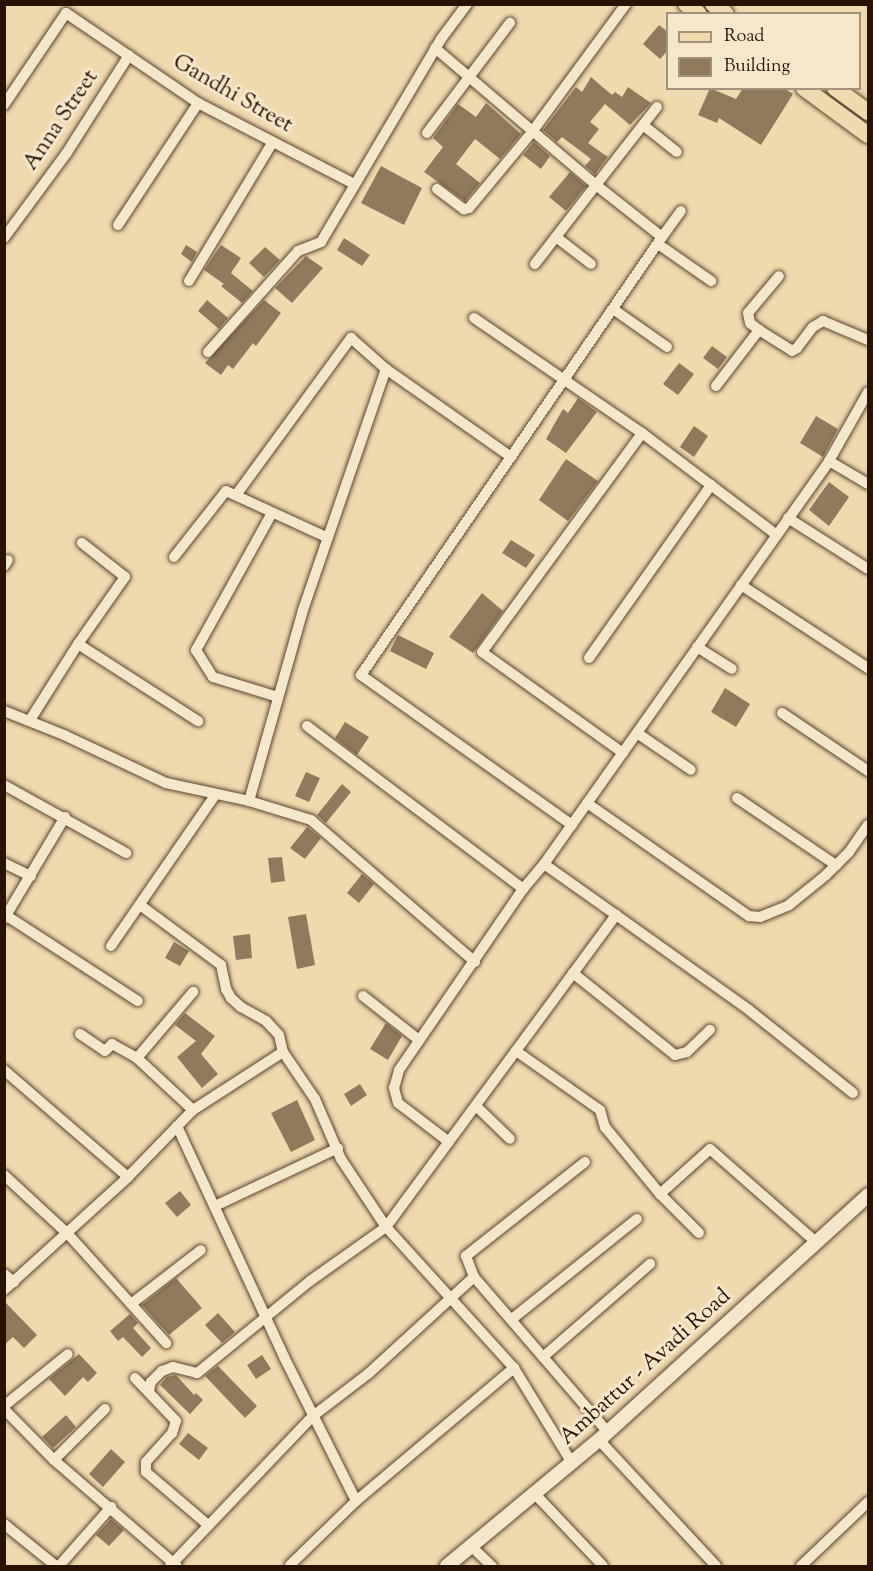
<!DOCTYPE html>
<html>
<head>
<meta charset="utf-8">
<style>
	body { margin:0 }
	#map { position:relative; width:873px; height:1571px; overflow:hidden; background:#f1d9ae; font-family:"Sorts Mill Goudy",serif }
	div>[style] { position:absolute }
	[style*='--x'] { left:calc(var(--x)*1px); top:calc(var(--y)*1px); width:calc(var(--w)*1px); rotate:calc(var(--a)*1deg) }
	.building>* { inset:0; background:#91795b }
	.roads { filter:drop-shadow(0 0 2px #5b442d) drop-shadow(0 0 2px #5b442d) }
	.minor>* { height:10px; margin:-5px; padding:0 5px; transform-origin:5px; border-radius:5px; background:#f6e6ca }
	.tertiary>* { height:14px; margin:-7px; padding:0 7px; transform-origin:7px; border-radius:7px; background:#f6e6ca }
	.primary>* { height:16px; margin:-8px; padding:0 8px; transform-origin:8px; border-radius:8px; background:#f1d9ae }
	span { translate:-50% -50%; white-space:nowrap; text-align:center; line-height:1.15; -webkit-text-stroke:6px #f6e6ca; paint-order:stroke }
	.street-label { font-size:22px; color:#291202 }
	.frame { position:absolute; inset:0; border:6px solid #291202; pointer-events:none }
	.legend { position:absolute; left:666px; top:12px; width:195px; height:78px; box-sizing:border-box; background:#f6e6ca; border:2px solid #a4917a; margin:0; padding:8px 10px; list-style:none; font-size:18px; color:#291202 }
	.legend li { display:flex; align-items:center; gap:12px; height:30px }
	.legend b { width:30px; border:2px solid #a4917a }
</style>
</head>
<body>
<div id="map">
	<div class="building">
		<div style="clip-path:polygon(659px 25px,668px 32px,668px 50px,660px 59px,643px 44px)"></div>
		<div style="clip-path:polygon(591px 77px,612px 95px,615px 92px,622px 97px,628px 87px,651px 103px,630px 125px,605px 104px,590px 122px,599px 129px,588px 143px,608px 157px,595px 174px,585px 166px,591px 159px,562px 137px,557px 142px,543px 130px,576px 87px,582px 92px)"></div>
		<div style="clip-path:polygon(710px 88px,736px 99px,743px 88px,784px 88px,793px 94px,761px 145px,719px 118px,717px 123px,698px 115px)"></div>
		<div style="clip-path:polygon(486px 103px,521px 134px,500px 159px,475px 139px,456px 164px,480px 183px,465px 201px,424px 172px,443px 147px,433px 138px,458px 104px,476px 117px)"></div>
		<div style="clip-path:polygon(534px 142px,550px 156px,541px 169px,523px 155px)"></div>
		<div style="clip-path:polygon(381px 166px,422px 188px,404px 225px,361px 203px)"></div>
		<div style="clip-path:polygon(570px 172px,586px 186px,566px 211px,549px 197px)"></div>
		<div style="clip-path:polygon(344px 238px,370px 255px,362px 266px,337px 250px)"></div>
		<div style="clip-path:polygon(186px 245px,197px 252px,192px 262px,181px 254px)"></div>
		<div style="clip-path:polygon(221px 245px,241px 258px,231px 273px,253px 291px,242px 303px,221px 286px,224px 284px,204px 270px)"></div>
		<div style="clip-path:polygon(265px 247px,280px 260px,264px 277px,249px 263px)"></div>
		<div style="clip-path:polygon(306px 256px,323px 268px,292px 303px,275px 288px)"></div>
		<div style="clip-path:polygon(207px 300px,228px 318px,219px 329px,198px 311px)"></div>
		<div style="clip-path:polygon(264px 300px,281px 313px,256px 346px,253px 343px,233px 369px,228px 365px,221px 375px,205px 363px)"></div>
		<div style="clip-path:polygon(712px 346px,727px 357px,718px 369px,703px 358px)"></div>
		<div style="clip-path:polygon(679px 363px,694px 374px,678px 395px,663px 384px)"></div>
		<div style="clip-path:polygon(578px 398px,597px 412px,566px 453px,546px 439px,563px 409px,568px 413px)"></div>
		<div style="clip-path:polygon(816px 416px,838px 429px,823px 457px,800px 443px)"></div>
		<div style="clip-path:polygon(694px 426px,708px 436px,694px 457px,680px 447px)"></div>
		<div style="clip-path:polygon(566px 459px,598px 481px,568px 521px,539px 500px)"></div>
		<div style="clip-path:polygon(829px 482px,849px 497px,829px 526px,809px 510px)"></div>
		<div style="clip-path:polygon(511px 540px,535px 555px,526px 568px,502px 553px)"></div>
		<div style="clip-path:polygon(482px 593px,503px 611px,473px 653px,449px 637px)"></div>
		<div style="clip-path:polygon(398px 635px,434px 653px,426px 669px,390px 651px)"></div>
		<div style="clip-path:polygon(725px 688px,750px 704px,736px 727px,711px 712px)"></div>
		<div style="clip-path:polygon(345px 722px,369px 737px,357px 755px,335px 738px)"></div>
		<div style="clip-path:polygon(306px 772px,320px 778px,309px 802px,295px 796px)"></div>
		<div style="clip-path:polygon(342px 784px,351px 792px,326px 823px,317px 815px)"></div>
		<div style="clip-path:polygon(307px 827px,321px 838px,305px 859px,290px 848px)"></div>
		<div style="clip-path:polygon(282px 857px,285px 881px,271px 883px,268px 858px)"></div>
		<div style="clip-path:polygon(362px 874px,374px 884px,359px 903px,347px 893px)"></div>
		<div style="clip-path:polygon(306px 914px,315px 965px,297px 969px,288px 917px)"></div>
		<div style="clip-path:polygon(250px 934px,252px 958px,236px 960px,233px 936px)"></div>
		<div style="clip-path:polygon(174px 942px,189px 951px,180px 966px,165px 958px)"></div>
		<div style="clip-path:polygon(185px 1013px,215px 1036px,201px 1054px,218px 1074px,202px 1088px,177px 1057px,196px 1041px,175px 1025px)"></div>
		<div style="clip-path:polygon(386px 1023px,402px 1036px,388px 1060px,370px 1049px)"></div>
		<div style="clip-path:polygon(360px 1084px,367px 1095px,351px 1106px,344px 1094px)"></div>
		<div style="clip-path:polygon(297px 1100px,315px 1140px,291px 1152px,271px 1113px)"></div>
		<div style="clip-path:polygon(180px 1191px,191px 1205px,177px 1217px,165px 1203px)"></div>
		<div style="clip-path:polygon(176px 1278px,202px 1308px,169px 1335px,142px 1305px)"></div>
		<div style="clip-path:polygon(4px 1301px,37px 1335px,24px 1348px,13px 1337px,4px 1345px)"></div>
		<div style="clip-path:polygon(218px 1313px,235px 1332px,222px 1343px,205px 1325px)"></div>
		<div style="clip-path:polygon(130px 1314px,138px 1323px,133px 1328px,151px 1348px,142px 1357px,123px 1337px,118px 1341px,110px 1331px)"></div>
		<div style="clip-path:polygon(79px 1354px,97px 1373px,88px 1382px,83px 1377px,65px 1396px,49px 1379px)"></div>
		<div style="clip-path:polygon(262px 1355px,271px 1369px,256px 1379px,247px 1365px)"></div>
		<div style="clip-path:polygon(218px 1366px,257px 1406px,245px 1418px,205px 1376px)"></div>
		<div style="clip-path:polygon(176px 1375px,194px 1395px,196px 1393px,203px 1400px,190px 1414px,160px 1385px,167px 1377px)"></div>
		<div style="clip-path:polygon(66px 1415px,76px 1427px,53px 1448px,42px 1437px)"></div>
		<div style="clip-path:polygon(188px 1433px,208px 1448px,199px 1460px,179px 1444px)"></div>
		<div style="clip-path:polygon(111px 1449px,125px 1462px,103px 1487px,89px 1474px)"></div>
		<div style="clip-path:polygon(111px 1519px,124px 1530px,109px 1546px,96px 1535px)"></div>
	</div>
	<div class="roads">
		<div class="minor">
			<div style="--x:435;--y:48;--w:211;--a:40.4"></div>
			<div style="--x:596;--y:185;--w:100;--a:127.7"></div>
			<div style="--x:4;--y:105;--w:111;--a:-56"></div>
			<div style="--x:66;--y:13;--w:160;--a:34.3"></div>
			<div style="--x:198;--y:103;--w:176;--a:27.4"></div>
			<div style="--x:643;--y:125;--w:43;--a:38.5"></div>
			<div style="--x:427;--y:133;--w:138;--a:-53"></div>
			<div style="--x:437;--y:189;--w:34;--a:37"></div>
			<div style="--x:464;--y:209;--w:5;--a:-11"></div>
			<div style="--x:469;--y:208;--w:99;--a:-50.3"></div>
			<div style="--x:532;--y:132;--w:159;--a:-53.7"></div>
			<div style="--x:118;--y:225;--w:146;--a:-56.7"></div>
			<div style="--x:556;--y:237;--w:44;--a:37.6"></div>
			<div style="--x:662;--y:237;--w:32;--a:-54"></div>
			<div style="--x:4;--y:238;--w:104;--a:-53.6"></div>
			<div style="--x:66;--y:154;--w:117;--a:-57.5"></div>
			<div style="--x:658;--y:244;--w:65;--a:34.9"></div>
			<div style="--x:189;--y:281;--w:162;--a:-58.9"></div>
			<div style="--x:613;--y:309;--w:66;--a:35.1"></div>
			<div style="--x:474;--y:318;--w:204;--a:34.4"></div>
			<div style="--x:759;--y:330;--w:11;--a:-142"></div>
			<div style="--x:750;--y:323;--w:10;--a:-101"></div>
			<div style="--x:748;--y:313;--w:48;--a:-50"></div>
			<div style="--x:208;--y:352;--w:135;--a:-48.3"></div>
			<div style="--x:298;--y:251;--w:25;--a:-21"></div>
			<div style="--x:321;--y:242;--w:236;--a:-59.4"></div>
			<div style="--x:441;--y:39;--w:44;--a:-53.4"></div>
			<div style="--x:716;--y:386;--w:71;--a:-52.5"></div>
			<div style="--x:759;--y:330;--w:39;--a:32"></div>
			<div style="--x:792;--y:351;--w:6;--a:-31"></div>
			<div style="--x:797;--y:348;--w:26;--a:-53"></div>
			<div style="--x:813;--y:327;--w:12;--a:-31"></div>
			<div style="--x:823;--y:321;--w:49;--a:22.9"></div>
			<div style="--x:829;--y:461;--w:45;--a:30.5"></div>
			<div style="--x:236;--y:495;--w:195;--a:-53.8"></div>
			<div style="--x:351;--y:338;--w:47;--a:41.5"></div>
			<div style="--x:272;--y:513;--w:157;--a:119"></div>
			<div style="--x:196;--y:650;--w:32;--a:58"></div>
			<div style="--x:213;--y:677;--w:68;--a:17.1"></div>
			<div style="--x:788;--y:518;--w:95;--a:32.5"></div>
			<div style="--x:174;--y:557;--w:84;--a:-51.8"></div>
			<div style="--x:226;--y:491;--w:112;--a:24.7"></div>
			<div style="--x:4;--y:566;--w:7;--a:-56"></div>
			<div style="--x:741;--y:585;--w:152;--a:33.2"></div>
			<div style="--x:78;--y:644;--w:143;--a:32.7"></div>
			<div style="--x:697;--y:647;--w:41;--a:32.2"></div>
			<div style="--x:589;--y:658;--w:212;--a:-54.8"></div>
			<div style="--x:4;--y:711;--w:65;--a:21.8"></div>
			<div style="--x:64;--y:735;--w:113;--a:25.2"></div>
			<div style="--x:166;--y:783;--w:85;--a:12.2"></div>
			<div style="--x:249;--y:801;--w:65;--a:17"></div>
			<div style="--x:311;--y:820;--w:217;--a:40.9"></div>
			<div style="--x:782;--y:713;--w:104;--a:34"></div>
			<div style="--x:30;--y:720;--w:90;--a:-57.7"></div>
			<div style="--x:78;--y:644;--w:82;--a:-55"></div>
			<div style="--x:125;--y:577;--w:55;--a:-141.7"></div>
			<div style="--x:307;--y:726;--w:271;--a:37"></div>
			<div style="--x:637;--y:733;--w:65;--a:34.4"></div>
			<div style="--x:623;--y:753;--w:173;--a:-144.4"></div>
			<div style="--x:482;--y:652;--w:271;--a:-53.8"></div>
			<div style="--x:642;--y:433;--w:169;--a:37.1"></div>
			<div style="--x:4;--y:785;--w:140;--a:29.1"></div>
			<div style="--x:737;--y:798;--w:120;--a:34.1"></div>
			<div style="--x:249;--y:801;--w:198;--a:-74.2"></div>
			<div style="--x:303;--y:610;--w:255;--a:-71"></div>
			<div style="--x:386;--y:369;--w:153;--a:35.1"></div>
			<div style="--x:587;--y:803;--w:198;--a:34.9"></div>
			<div style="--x:749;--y:916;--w:11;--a:5"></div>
			<div style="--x:760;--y:917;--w:31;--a:-22"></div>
			<div style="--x:789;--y:905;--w:48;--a:-39"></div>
			<div style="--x:826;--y:875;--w:33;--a:-45"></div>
			<div style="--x:849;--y:852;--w:33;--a:-55"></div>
			<div style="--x:572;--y:825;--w:259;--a:-144.6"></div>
			<div style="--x:361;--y:675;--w:531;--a:-55.5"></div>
			<div style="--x:662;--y:237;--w:84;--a:-141.8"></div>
			<div style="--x:596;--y:185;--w:99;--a:-52"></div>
			<div style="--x:4;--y:863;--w:30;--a:26"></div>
			<div style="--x:140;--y:905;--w:101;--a:36.5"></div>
			<div style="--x:221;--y:965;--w:25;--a:78"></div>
			<div style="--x:226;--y:989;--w:10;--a:61"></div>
			<div style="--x:231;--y:998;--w:13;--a:42"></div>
			<div style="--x:241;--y:1007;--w:29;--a:29"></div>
			<div style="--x:266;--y:1021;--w:19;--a:47"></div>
			<div style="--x:279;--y:1035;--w:17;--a:77"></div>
			<div style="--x:283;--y:1052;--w:57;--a:55.8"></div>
			<div style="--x:315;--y:1099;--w:65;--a:66.6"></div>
			<div style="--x:341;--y:1159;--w:82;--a:56.5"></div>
			<div style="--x:386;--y:1227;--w:93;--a:144.6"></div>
			<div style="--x:310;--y:1281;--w:146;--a:140.8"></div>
			<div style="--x:197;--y:1373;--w:25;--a:-166"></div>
			<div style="--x:173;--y:1367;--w:12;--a:160"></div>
			<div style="--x:162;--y:1371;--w:16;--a:135"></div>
			<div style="--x:151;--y:1382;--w:9;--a:103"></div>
			<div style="--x:616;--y:915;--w:163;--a:35.5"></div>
			<div style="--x:749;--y:1010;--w:133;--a:38.6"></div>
			<div style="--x:7;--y:916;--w:156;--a:33"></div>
			<div style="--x:4;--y:919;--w:119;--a:-59.1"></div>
			<div style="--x:111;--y:946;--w:185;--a:-55.4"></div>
			<div style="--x:573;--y:973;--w:131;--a:38.8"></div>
			<div style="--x:675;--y:1055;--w:12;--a:-14"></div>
			<div style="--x:687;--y:1052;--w:32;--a:-44"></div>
			<div style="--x:363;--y:996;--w:71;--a:38.2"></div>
			<div style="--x:80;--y:1034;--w:30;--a:34"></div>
			<div style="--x:105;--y:1051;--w:10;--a:-45"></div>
			<div style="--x:112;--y:1044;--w:29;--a:29"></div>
			<div style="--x:137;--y:1058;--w:87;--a:-49.7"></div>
			<div style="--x:516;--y:1051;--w:103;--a:35.1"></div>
			<div style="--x:600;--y:1110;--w:18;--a:74"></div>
			<div style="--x:605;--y:1127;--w:87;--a:50.6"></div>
			<div style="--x:660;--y:1194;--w:67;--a:-42"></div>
			<div style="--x:710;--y:1149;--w:141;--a:41.3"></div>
			<div style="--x:137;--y:1058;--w:76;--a:42.9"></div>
			<div style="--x:4;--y:1070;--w:164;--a:40.8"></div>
			<div style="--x:476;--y:1106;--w:47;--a:44.1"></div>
			<div style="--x:177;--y:1126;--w:255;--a:65.1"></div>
			<div style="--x:284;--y:1357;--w:161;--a:63.4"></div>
			<div style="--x:356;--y:1501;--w:207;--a:-40.1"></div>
			<div style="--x:449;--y:1142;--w:64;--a:-142.6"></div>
			<div style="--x:398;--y:1103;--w:16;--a:-105"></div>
			<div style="--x:394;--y:1088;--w:19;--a:-74"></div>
			<div style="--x:399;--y:1070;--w:219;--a:-55.6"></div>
			<div style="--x:523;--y:889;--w:33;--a:-50"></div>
			<div style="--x:585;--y:1162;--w:152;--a:141.7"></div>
			<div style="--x:466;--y:1256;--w:22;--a:69"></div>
			<div style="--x:474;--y:1277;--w:205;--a:49.2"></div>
			<div style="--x:4;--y:1175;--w:87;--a:42.7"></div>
			<div style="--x:68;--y:1234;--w:147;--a:48"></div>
			<div style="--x:660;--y:1194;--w:55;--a:45"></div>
			<div style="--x:215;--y:1206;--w:136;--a:-25.2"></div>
			<div style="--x:4;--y:1274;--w:13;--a:39"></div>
			<div style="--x:4;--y:1290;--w:168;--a:-42.3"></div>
			<div style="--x:128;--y:1177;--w:93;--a:-45.9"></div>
			<div style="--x:193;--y:1110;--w:107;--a:-32.8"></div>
			<div style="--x:131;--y:1304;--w:88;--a:-37.6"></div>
			<div style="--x:512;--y:1319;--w:160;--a:-38.7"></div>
			<div style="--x:543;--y:1357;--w:142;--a:-41"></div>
			<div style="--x:135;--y:1378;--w:59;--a:46.4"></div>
			<div style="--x:176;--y:1421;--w:13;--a:108"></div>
			<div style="--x:172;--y:1433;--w:39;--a:132"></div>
			<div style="--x:146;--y:1462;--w:10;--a:90"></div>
			<div style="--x:146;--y:1472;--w:82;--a:40.5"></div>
			<div style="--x:4;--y:1406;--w:82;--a:-39.1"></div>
			<div style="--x:4;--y:1409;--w:71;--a:45.6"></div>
			<div style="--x:54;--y:1460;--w:162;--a:40.8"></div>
			<div style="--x:599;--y:1440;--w:172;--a:47.1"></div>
			<div style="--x:54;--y:1460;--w:72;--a:-45"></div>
			<div style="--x:572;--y:1463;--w:111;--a:-121.4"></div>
			<div style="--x:514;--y:1368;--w:190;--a:-132.2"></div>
			<div style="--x:386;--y:1227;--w:388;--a:-53.6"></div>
			<div style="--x:616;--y:915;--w:88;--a:-144.7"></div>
			<div style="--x:544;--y:864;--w:494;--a:-54.7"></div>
			<div style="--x:829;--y:461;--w:79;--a:-60.5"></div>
			<div style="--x:535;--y:1494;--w:99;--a:46.6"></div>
			<div style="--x:4;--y:1524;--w:67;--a:38.9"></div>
			<div style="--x:472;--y:1547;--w:28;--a:44"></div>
			<div style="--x:290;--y:1565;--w:92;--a:-44.1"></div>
			<div style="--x:59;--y:1566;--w:79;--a:-48.6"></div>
			<div style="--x:170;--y:1566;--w:207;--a:-46.4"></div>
			<div style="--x:313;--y:1416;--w:69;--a:-37.4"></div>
			<div style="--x:368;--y:1374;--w:144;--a:-42.5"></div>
			<div style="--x:801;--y:1566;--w:93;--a:-43.7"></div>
		</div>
		<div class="tertiary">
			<div style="--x:447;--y:1566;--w:197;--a:-39.7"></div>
			<div style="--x:599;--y:1440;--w:364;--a:-42.3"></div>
		</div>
		<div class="primary">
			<div style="--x:686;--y:4;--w:16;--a:38"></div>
			<div style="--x:713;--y:4;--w:16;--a:38"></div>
			<div style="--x:804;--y:88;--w:79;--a:36.3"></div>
			<div style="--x:835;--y:88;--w:41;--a:36"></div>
		</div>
	</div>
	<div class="street-label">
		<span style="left:232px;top:95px;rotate:30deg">Gandhi Street</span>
		<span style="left:62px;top:121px;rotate:-56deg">Anna Street</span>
		<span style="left:646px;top:1368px;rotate:-42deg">Ambattur - Avadi Road</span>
	</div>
	<div class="frame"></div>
	<ul class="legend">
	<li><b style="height:8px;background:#f1d9ae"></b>Road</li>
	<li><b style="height:16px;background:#91795b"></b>Building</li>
	</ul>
</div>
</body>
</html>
